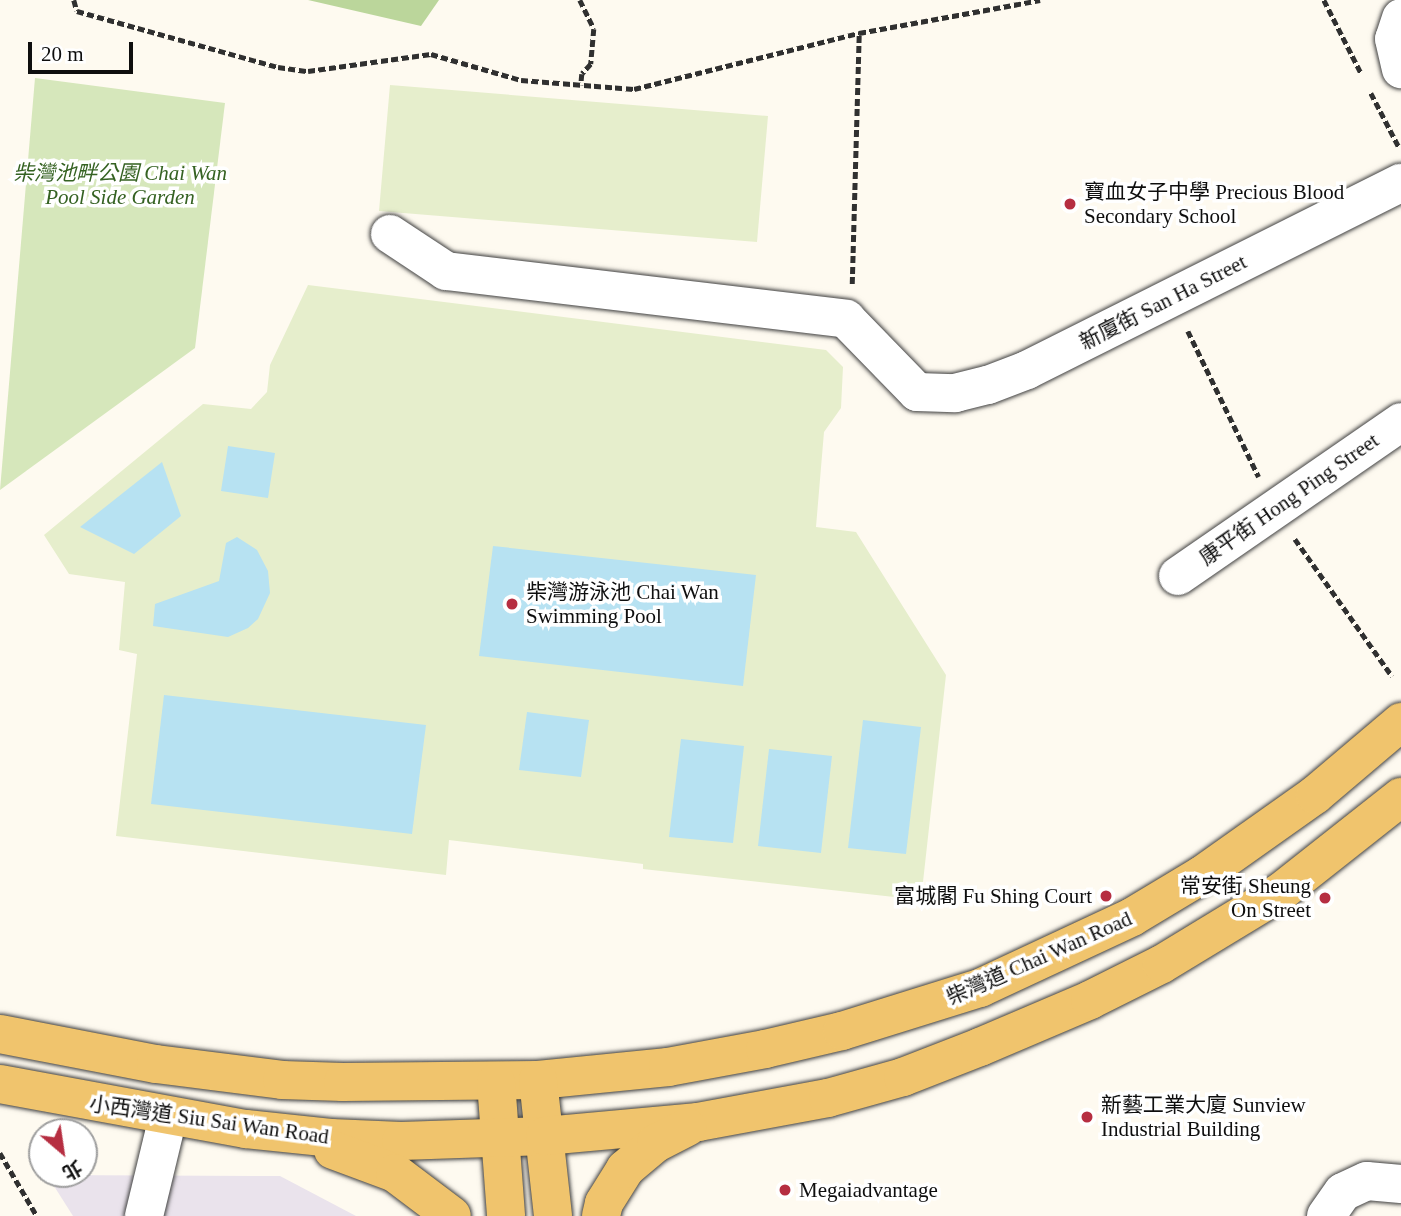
<!DOCTYPE html>
<html>
<head>
<meta charset="utf-8">
<style>
	body { margin:0 }
	#map { position:relative; width:1401px; height:1216px; overflow:hidden; background:#fefaf0; font-family:"Times New Roman","Noto Sans TC",serif }
	div>[style] { position:absolute }
	[style*='--x'] { left:calc(var(--x)*1px); top:calc(var(--y)*1px); width:calc(var(--w)*1px); rotate:calc(var(--a)*1deg) }
	.industrial>* { inset:0; background:#eae3ec }
	.green>* { inset:0; background:#d6e7bb }
	.forest>* { inset:0; background:#bbd69b }
	.pitch>* { inset:0; background:#e6eecc }
	.water>* { inset:0; background:#b7e2f2 }
	.path>* { height:4.5px; margin-top:-2.25px; transform-origin:0; background:repeating-linear-gradient(90deg,#303030 0 7px,transparent 0 10.5px) }
	.roads { filter:drop-shadow(0 0 2px #414141) drop-shadow(0 0 2px #414141) }
	.minor>* { height:38px; margin:-19px; padding:0 19px; transform-origin:19px; border-radius:19px; background:#fff }
	.major>* { height:38px; margin:-19px; padding:0 19px; transform-origin:19px; border-radius:19px; background:#f0c46d }
	.dots>* { width:19px; height:19px; translate:-50% -50%; box-sizing:border-box; border:4px solid #fff; border-radius:50% }
	span { translate:-50% -50%; white-space:nowrap; text-align:center; line-height:1.15; -webkit-text-stroke:7px #fff; paint-order:stroke }
	.park-label { font-size:21px; color:#356222; font-style:italic }
	.poi-label { font-size:21px; color:#0e0e0e }
	.left { translate:0 -50%; text-align:left }
	.right { translate:-100% -50%; text-align:right }
	.street-label { font-size:21px; color:#0e0e0e }
	.north { position:absolute; left:28px; top:1118px; width:70px; height:70px; box-sizing:border-box; background:#fff; border:2px solid #9f9f9f; border-radius:50%; rotate:151deg; font-size:19px; font-weight:700; line-height:28px; text-align:center; color:#0e0e0e }
	.north::after { content:''; display:block; margin:auto; width:24px; height:32px; background:#b62e41; clip-path:polygon(50% 0,100% 100%,50% 72%,0 100%) }
	.scale { position:absolute; left:28px; top:42px; width:105px; height:32px; box-sizing:border-box; border:4px solid #0e0e0e; border-top:0; padding-left:9px; font-size:21px; line-height:24px; white-space:nowrap; color:#0e0e0e; -webkit-text-stroke:5px #fff; paint-order:stroke }
</style>
</head>
<body>
<div id="map">
	<div class="industrial">
		<div style="clip-path:polygon(47px 1175px,280px 1176px,356px 1216px,73px 1216px)"></div>
	</div>
	<div class="green">
		<div style="clip-path:polygon(35px 78px,225px 103px,195px 348px,0 490px)"></div>
	</div>
	<div class="forest">
		<div style="clip-path:polygon(308px 0,439px 0,421px 26px)"></div>
	</div>
	<div class="pitch">
		<div style="clip-path:polygon(390px 85px,768px 116px,757px 242px,379px 211px)"></div>
		<div style="clip-path:polygon(308px 285px,826px 350px,843px 367px,841px 408px,824px 432px,816px 527px,856px 532px,946px 675px,921px 900px,643px 869px,643px 864px,449px 840px,446px 875px,116px 836px,137px 654px,119px 650px,125px 582px,69px 574px,44px 535px,203px 404px,251px 409px,267px 392px,270px 365px)"></div>
	</div>
	<div class="water">
		<div style="clip-path:polygon(228px 446px,275px 453px,268px 498px,221px 491px)"></div>
		<div style="clip-path:polygon(162px 462px,181px 516px,134px 554px,80px 527px)"></div>
		<div style="clip-path:polygon(237px 537px,257px 550px,268px 571px,270px 593px,258px 619px,248px 628px,228px 637px,153px 626px,155px 604px,219px 581px,226px 543px)"></div>
		<div style="clip-path:polygon(493px 546px,756px 575px,743px 686px,479px 656px)"></div>
		<div style="clip-path:polygon(164px 695px,426px 725px,412px 834px,151px 804px)"></div>
		<div style="clip-path:polygon(527px 712px,589px 720px,581px 777px,519px 770px)"></div>
		<div style="clip-path:polygon(863px 720px,921px 727px,906px 854px,848px 848px)"></div>
		<div style="clip-path:polygon(681px 739px,744px 746px,733px 843px,669px 837px)"></div>
		<div style="clip-path:polygon(769px 749px,832px 756px,821px 853px,758px 846px)"></div>
	</div>
	<div class="path">
		<div style="--x:74;--y:0;--w:11;--a:75"></div>
		<div style="--x:77;--y:11;--w:209;--a:15.6"></div>
		<div style="--x:278;--y:67;--w:30;--a:8"></div>
		<div style="--x:308;--y:71;--w:124;--a:-7.9"></div>
		<div style="--x:431;--y:54;--w:94;--a:16.1"></div>
		<div style="--x:521;--y:80;--w:113;--a:4.6"></div>
		<div style="--x:634;--y:89;--w:232;--a:-14"></div>
		<div style="--x:859;--y:33;--w:184;--a:-10.3"></div>
		<div style="--x:580;--y:0;--w:32;--a:64"></div>
		<div style="--x:594;--y:29;--w:35;--a:95"></div>
		<div style="--x:591;--y:64;--w:13;--a:132"></div>
		<div style="--x:582;--y:74;--w:11;--a:95"></div>
		<div style="--x:1324;--y:0;--w:82;--a:63.1"></div>
		<div style="--x:1371;--y:93;--w:61;--a:62.6"></div>
		<div style="--x:852;--y:284;--w:251;--a:-88.4"></div>
		<div style="--x:1188;--y:331;--w:162;--a:64.1"></div>
		<div style="--x:1295;--y:539;--w:168;--a:54.7"></div>
		<div style="--x:0;--y:1153;--w:73;--a:59.6"></div>
	</div>
	<div class="roads">
		<div class="minor">
			<div style="--x:1401;--y:18;--w:22;--a:108"></div>
			<div style="--x:1394;--y:39;--w:31;--a:77"></div>
			<div style="--x:390;--y:234;--w:67;--a:33.5"></div>
			<div style="--x:446;--y:271;--w:403;--a:6.8"></div>
			<div style="--x:846;--y:319;--w:102;--a:45.8"></div>
			<div style="--x:917;--y:392;--w:38;--a:2"></div>
			<div style="--x:955;--y:393;--w:34;--a:-14"></div>
			<div style="--x:988;--y:385;--w:42;--a:-21"></div>
			<div style="--x:1027;--y:370;--w:418;--a:-26.6"></div>
			<div style="--x:1178;--y:576;--w:271;--a:-34.6"></div>
			<div style="--x:144;--y:1216;--w:102;--a:-76.4"></div>
			<div style="--x:1326;--y:1216;--w:29;--a:-55"></div>
			<div style="--x:1343;--y:1192;--w:26;--a:-25"></div>
			<div style="--x:1367;--y:1181;--w:34;--a:5"></div>
		</div>
		<div class="major">
			<div style="--x:0;--y:1034;--w:159;--a:10.9"></div>
			<div style="--x:156;--y:1064;--w:127;--a:7.2"></div>
			<div style="--x:282;--y:1080;--w:61;--a:1.9"></div>
			<div style="--x:343;--y:1082;--w:195;--a:-0.6"></div>
			<div style="--x:538;--y:1080;--w:131;--a:-5.7"></div>
			<div style="--x:668;--y:1067;--w:99;--a:-10.5"></div>
			<div style="--x:765;--y:1049;--w:79;--a:-13.2"></div>
			<div style="--x:842;--y:1031;--w:145;--a:-17.3"></div>
			<div style="--x:980;--y:988;--w:168;--a:-25"></div>
			<div style="--x:1132;--y:917;--w:82;--a:-31"></div>
			<div style="--x:1202;--y:875;--w:138;--a:-35.3"></div>
			<div style="--x:1315;--y:795;--w:113;--a:-40.3"></div>
			<div style="--x:538;--y:1080;--w:137;--a:83.7"></div>
			<div style="--x:496;--y:1082;--w:134;--a:85.7"></div>
			<div style="--x:0;--y:1084;--w:250;--a:10.4"></div>
			<div style="--x:246;--y:1129;--w:85;--a:6"></div>
			<div style="--x:331;--y:1138;--w:70;--a:2.5"></div>
			<div style="--x:401;--y:1141;--w:144;--a:-2"></div>
			<div style="--x:545;--y:1136;--w:154;--a:-5.2"></div>
			<div style="--x:698;--y:1122;--w:132;--a:-10.5"></div>
			<div style="--x:828;--y:1098;--w:78;--a:-15.6"></div>
			<div style="--x:903;--y:1077;--w:83;--a:-21.3"></div>
			<div style="--x:980;--y:1047;--w:120;--a:-23.1"></div>
			<div style="--x:1090;--y:1000;--w:80;--a:-26.6"></div>
			<div style="--x:1162;--y:964;--w:140;--a:-31.3"></div>
			<div style="--x:1282;--y:891;--w:152;--a:-38.3"></div>
			<div style="--x:333;--y:1150;--w:66;--a:20.4"></div>
			<div style="--x:395;--y:1173;--w:71;--a:37"></div>
			<div style="--x:601;--y:1216;--w:13;--a:-77"></div>
			<div style="--x:604;--y:1203;--w:40;--a:-58"></div>
			<div style="--x:625;--y:1169;--w:40;--a:-40"></div>
			<div style="--x:656;--y:1143;--w:35;--a:-27"></div>
		</div>
	</div>
	<div class="dots">
		<div style="left:1070px;top:204px;background:#b62e41"></div>
		<div style="left:512px;top:604px;background:#b62e41"></div>
		<div style="left:1106px;top:896px;background:#b62e41"></div>
		<div style="left:1325px;top:898px;background:#b62e41"></div>
		<div style="left:1087px;top:1117px;background:#b62e41"></div>
		<div style="left:785px;top:1190px;background:#b62e41"></div>
	</div>
	<div class="park-label">
		<span style="left:120px;top:185px">柴灣池畔公園 Chai Wan<br>Pool Side Garden</span>
	</div>
	<div class="poi-label">
		<span class="left" style="left:1084px;top:204px">寶血女子中學 Precious Blood<br>Secondary School</span>
		<span class="left" style="left:526px;top:604px">柴灣游泳池 Chai Wan<br>Swimming Pool</span>
		<span class="right" style="left:1311px;top:898px">常安街 Sheung<br>On Street</span>
		<span class="right" style="left:1092px;top:896px">富城閣 Fu Shing Court</span>
		<span class="left" style="left:1101px;top:1117px">新藝工業大廈 Sunview<br>Industrial Building</span>
		<span class="left" style="left:799px;top:1190px">Megaiadvantage</span>
	</div>
	<div class="street-label">
		<span style="left:1163px;top:302px;rotate:-27deg">新廈街 San Ha Street</span>
		<span style="left:1289px;top:499px;rotate:-35deg">康平街 Hong Ping Street</span>
		<span style="left:1039px;top:958px;rotate:-24deg">柴灣道 Chai Wan Road</span>
		<span style="left:209px;top:1120px;rotate:8deg">小西灣道 Siu Sai Wan Road</span>
	</div>
	<div class="north">北</div>
	<div class="scale">20 m</div>
</div>
</body>
</html>
